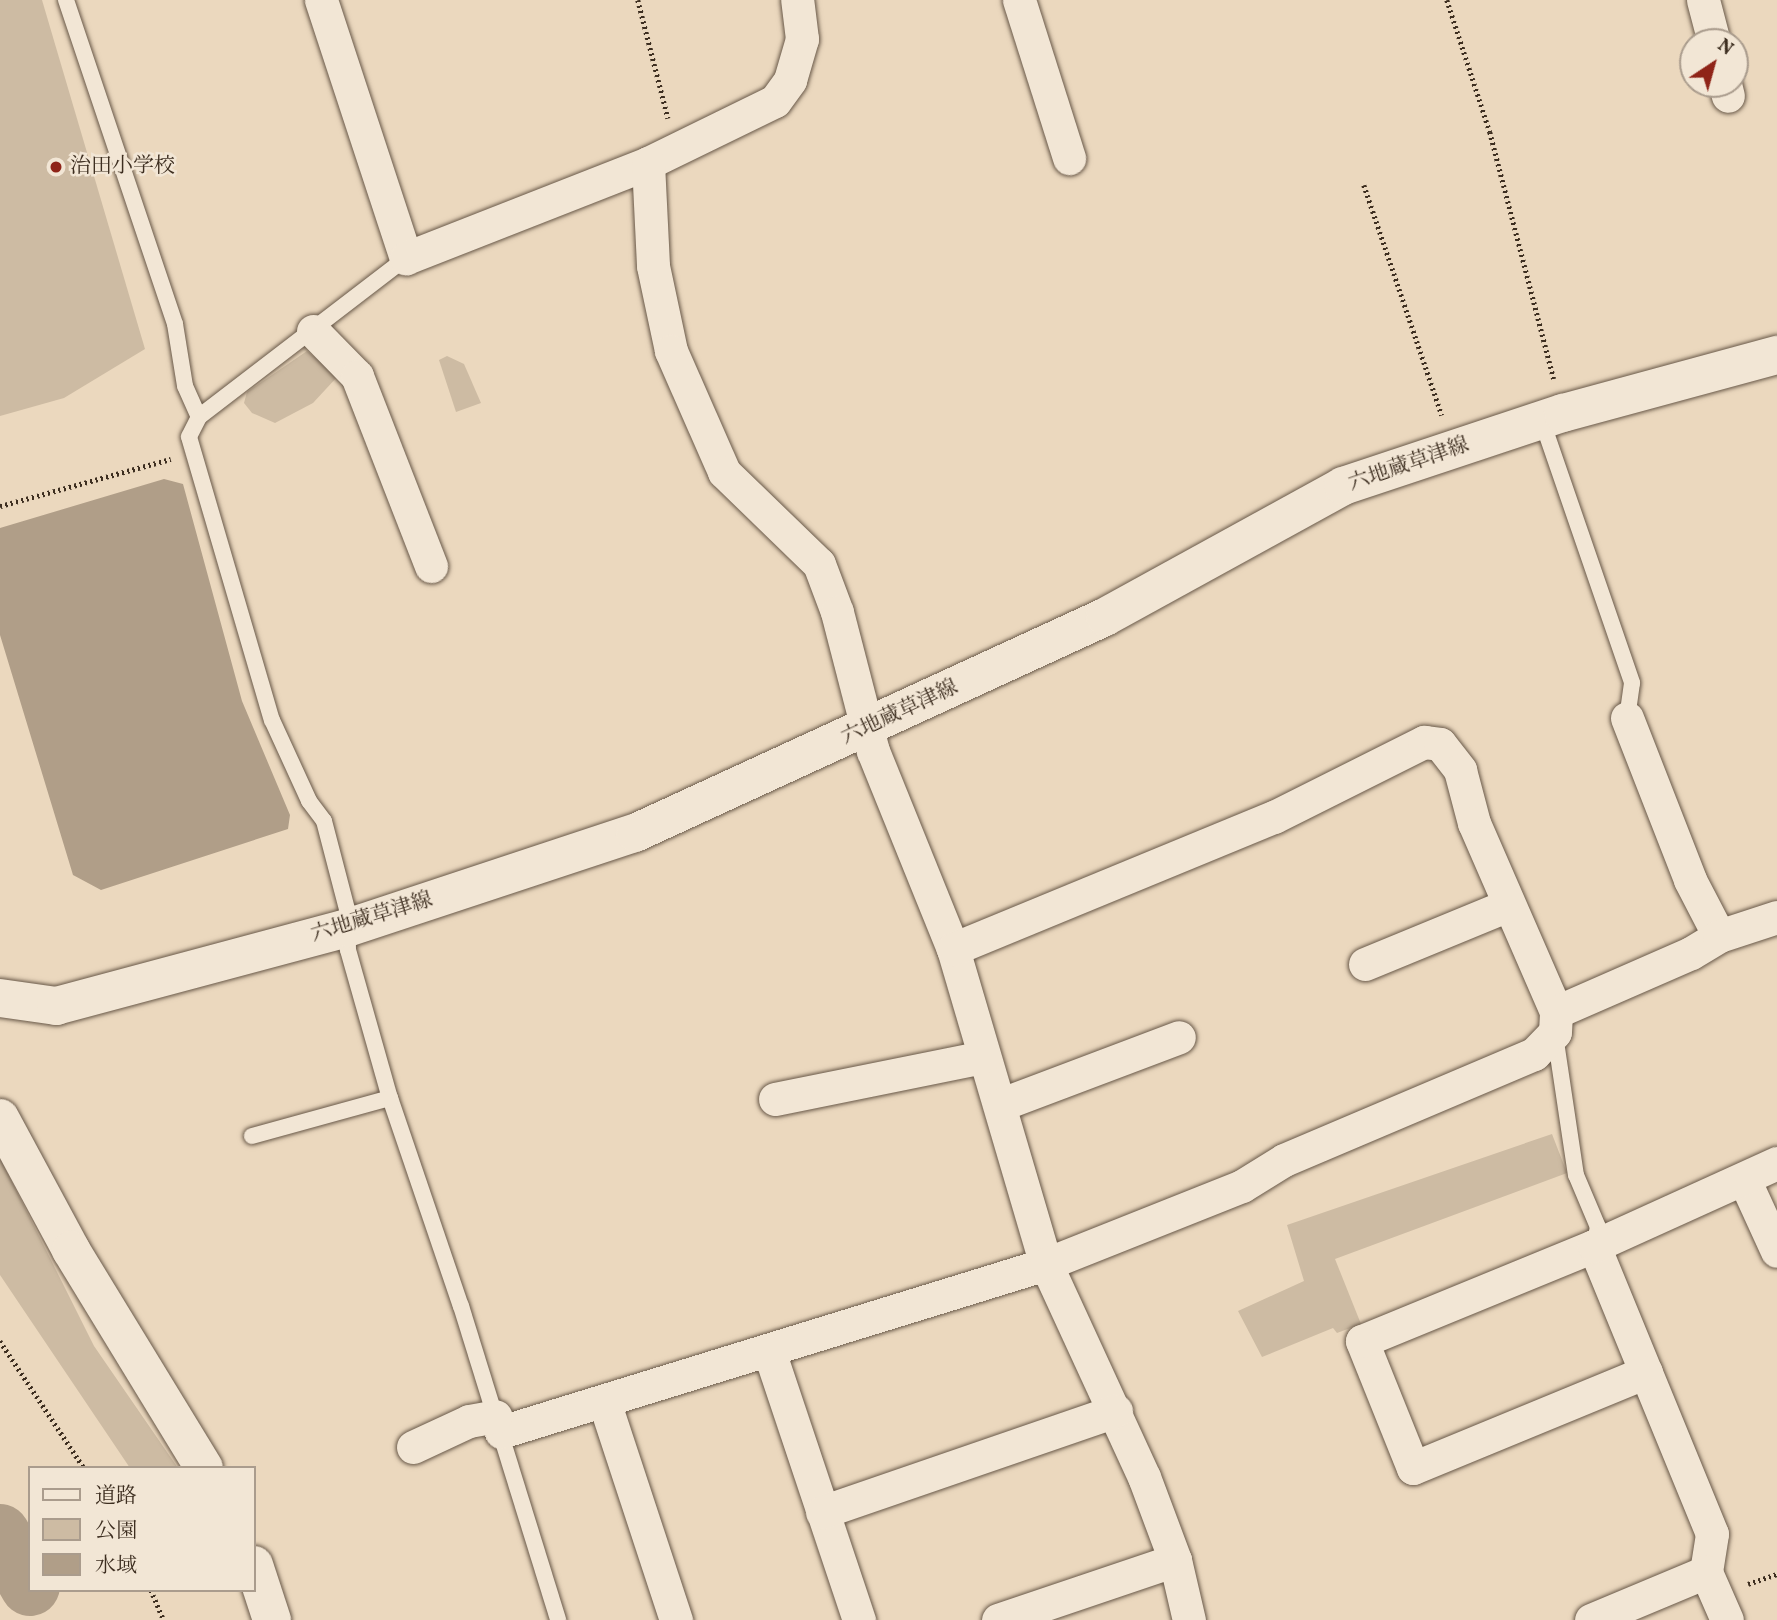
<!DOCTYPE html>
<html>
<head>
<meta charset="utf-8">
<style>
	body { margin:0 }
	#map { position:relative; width:1777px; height:1620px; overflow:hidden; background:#ebd8be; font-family:Vollkorn,"Noto Serif JP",serif }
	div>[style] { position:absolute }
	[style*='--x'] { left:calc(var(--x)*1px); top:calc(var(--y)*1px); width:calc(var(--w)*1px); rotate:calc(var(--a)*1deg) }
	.green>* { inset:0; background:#cdbba3 }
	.water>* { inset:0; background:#b09e88 }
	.river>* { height:60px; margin:-30px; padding:0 30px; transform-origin:30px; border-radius:30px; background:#b09e88 }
	.path>* { height:4.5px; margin-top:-2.25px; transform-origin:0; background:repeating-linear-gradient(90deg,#3d2e20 0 2px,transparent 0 5.5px) }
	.roads { filter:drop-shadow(0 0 2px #685848) drop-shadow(0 0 2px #685848) }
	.lane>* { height:16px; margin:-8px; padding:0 8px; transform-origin:8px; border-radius:8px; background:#f2e6d5 }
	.street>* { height:33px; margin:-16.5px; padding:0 16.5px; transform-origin:16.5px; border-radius:16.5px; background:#f2e6d5 }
	.secondary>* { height:38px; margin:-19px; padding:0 19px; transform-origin:19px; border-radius:19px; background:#f2e6d5 }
	.dots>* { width:19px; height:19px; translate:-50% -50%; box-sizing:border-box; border:4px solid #f2e6d5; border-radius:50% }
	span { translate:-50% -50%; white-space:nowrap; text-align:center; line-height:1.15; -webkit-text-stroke:5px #f2e6d5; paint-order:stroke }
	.poi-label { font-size:21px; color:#3d2e20 }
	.left { translate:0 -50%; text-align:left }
	.street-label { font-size:21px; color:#3d2e20 }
	.legend { position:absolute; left:28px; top:1466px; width:228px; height:126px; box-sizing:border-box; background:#f2e6d5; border:2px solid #aa9c8d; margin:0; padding:9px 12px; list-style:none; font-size:21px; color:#3d2e20 }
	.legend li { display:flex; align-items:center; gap:14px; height:35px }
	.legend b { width:35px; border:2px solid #aa9c8d }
	.north { position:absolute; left:1679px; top:28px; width:70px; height:70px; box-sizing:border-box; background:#f2e6d5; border:2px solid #aa9c8d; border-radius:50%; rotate:36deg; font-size:19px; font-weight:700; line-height:28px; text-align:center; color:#3d2e20 }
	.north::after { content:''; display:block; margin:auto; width:24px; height:32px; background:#8f2418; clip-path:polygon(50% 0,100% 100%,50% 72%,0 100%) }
</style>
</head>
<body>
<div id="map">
	<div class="green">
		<div style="clip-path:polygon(0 0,42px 0,145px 349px,64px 398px,0 416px)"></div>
		<div style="clip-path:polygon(307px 351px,338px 376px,313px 403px,275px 423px,252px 413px,244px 403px,247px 392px)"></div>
		<div style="clip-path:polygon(447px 356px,464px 364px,481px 403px,456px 412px,439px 360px)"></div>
		<div style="clip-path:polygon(1552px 1134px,1567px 1173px,1335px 1259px,1361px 1324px,1337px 1333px,1333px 1328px,1262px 1357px,1238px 1311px,1304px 1281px,1287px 1225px)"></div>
		<div style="clip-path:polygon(0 1158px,94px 1346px,178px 1468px,130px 1468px,0 1275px)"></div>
	</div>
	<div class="water">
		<div style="clip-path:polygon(164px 479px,183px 484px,242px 701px,290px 815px,288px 829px,101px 890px,73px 875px,0 635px,0 528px)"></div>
	</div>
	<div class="river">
		<div style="--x:0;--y:1534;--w:60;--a:60"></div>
	</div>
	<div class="path">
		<div style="--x:638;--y:0;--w:122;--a:75.7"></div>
		<div style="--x:1447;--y:0;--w:139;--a:72"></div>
		<div style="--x:1490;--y:132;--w:255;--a:75.5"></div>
		<div style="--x:1364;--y:185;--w:243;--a:71.3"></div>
		<div style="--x:0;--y:506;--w:177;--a:-15.4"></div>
		<div style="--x:0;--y:1341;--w:152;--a:56.5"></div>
		<div style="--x:1748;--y:1584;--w:31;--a:-19"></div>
		<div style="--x:151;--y:1590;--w:33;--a:67"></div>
	</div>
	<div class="roads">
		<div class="lane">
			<div style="--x:66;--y:0;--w:342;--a:71.4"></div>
			<div style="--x:175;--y:324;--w:63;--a:80.8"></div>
			<div style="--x:185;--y:386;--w:34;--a:66"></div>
			<div style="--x:406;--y:258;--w:261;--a:142.5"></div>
			<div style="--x:199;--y:417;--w:22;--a:117"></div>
			<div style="--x:189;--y:437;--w:295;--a:73.7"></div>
			<div style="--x:272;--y:720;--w:89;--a:65.4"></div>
			<div style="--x:309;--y:801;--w:25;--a:53"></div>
			<div style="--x:324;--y:821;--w:91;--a:75.4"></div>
			<div style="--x:347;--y:909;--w:41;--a:88.6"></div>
			<div style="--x:348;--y:950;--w:154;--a:74.2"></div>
			<div style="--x:390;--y:1098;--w:220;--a:71.2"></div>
			<div style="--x:461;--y:1306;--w:329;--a:72.8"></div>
			<div style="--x:1542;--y:421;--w:277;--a:71"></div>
			<div style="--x:1632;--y:683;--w:35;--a:98"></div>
			<div style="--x:1555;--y:1035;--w:142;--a:81.5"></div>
			<div style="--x:1576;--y:1175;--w:56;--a:67.1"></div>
			<div style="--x:1598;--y:1227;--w:19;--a:102"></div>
			<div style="--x:252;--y:1136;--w:143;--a:-15.4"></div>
		</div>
		<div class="street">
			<div style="--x:321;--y:0;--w:272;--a:71.8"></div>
			<div style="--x:406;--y:258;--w:260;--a:-21.4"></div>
			<div style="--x:648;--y:163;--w:141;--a:-26"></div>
			<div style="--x:775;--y:101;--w:26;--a:-54"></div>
			<div style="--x:790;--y:80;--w:43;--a:-73.7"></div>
			<div style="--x:802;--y:39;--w:39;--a:-97"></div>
			<div style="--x:1019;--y:0;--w:166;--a:72.4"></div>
			<div style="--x:1703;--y:0;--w:43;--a:75.3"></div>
			<div style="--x:1725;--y:84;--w:12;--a:76"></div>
			<div style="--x:648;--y:163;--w:103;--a:87.2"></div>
			<div style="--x:653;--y:266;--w:87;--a:78"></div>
			<div style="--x:671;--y:351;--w:132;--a:66.3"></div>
			<div style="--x:724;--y:472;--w:132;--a:44.1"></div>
			<div style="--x:819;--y:564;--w:51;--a:69.4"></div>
			<div style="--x:837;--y:612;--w:144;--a:75.5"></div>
			<div style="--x:873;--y:751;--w:214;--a:68"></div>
			<div style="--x:953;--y:949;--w:328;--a:73.6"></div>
			<div style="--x:1046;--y:1264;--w:234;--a:65.3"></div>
			<div style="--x:1144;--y:1477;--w:89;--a:69.5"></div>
			<div style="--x:1175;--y:1560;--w:62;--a:76.9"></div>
			<div style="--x:313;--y:331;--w:63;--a:45.6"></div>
			<div style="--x:357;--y:376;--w:204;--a:68.7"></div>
			<div style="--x:1627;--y:718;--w:174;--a:68.7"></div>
			<div style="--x:1690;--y:880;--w:63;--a:62.6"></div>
			<div style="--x:953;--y:949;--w:347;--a:-22.4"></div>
			<div style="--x:1274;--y:817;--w:168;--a:-26.6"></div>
			<div style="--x:1424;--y:742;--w:16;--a:7"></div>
			<div style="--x:1440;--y:744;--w:33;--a:52"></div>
			<div style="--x:1460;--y:770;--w:55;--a:75.2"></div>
			<div style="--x:1474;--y:823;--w:206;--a:66.5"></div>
			<div style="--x:1365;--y:964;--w:155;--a:-22.4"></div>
			<div style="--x:775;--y:1099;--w:213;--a:-11.4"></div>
			<div style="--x:1002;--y:1104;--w:189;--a:-20.7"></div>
			<div style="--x:1744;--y:1179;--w:79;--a:65.4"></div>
			<div style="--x:1594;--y:1246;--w:311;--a:67.7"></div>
			<div style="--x:1712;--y:1534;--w:38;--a:99"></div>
			<div style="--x:1706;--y:1572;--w:52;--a:66.4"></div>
			<div style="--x:769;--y:1351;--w:284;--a:71.5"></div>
			<div style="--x:1646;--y:1372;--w:252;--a:157.6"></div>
			<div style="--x:1413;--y:1468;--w:137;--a:-111.9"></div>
			<div style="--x:1362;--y:1341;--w:251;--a:-22.3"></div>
			<div style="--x:1594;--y:1246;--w:201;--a:-24.4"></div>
			<div style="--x:604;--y:1401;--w:231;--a:71.8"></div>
			<div style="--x:501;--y:1432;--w:570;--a:-17.13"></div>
			<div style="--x:1046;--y:1264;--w:211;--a:-21.7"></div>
			<div style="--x:1242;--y:1186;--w:49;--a:-31.8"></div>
			<div style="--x:1284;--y:1160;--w:272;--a:-23"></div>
			<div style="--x:1534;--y:1054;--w:30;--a:-46"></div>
			<div style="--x:1555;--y:1032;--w:20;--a:-87"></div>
			<div style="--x:1556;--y:1012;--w:147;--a:-23.6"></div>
			<div style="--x:1691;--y:953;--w:33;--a:-31"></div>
			<div style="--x:1719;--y:936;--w:61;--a:-18.1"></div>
			<div style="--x:413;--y:1447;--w:62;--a:-24.9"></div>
			<div style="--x:469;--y:1421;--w:27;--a:-10"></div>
			<div style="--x:822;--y:1512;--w:311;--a:-19"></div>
			<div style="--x:998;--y:1620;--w:187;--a:-18.7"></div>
			<div style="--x:1591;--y:1620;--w:125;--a:-22.7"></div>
		</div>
		<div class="secondary">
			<div style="--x:0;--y:998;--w:57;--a:8.1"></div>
			<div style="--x:56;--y:1006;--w:301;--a:-15"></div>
			<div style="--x:347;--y:928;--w:303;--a:-18.3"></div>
			<div style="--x:635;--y:833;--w:517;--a:-24.68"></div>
			<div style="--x:1105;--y:617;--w:272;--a:-28.8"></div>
			<div style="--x:1343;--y:486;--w:232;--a:-18.4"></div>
			<div style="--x:1563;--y:413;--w:222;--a:-15.2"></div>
			<div style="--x:0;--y:1118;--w:150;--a:61.7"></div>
			<div style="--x:71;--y:1250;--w:255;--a:58.6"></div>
			<div style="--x:254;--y:1565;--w:58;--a:71.9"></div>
		</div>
	</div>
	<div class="dots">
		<div style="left:56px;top:167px;background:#8f2418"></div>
	</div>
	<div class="poi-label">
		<span class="left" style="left:70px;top:167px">治田小学校</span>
	</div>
	<div class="street-label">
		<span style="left:1409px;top:465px;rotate:-19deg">六地蔵草津線</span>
		<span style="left:900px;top:713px;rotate:-25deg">六地蔵草津線</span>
		<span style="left:372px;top:918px;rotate:-17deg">六地蔵草津線</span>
	</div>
	<ul class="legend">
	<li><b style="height:9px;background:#f2e6d5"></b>道路</li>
	<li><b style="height:19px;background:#cdbba3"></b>公園</li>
	<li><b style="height:19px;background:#b09e88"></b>水域</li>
	</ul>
	<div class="north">N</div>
</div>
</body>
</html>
